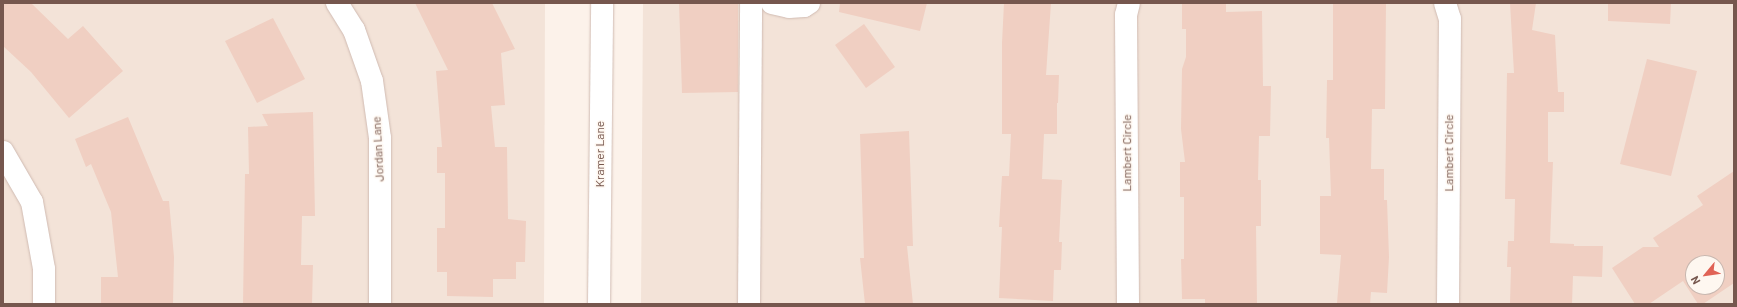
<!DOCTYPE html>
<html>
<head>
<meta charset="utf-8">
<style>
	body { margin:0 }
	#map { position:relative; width:1737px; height:307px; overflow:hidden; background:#fcf2ea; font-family:Barlow,sans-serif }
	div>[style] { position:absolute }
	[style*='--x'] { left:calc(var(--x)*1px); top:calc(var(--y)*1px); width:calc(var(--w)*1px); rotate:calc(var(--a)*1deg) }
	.residential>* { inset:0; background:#f3e3d8 }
	.building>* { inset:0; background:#f0cfc2 }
	.roads { filter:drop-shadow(0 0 1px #d0bbb2) drop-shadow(0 0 1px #d0bbb2) }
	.minor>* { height:22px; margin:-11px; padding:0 11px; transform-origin:11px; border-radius:11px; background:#fff }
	span { translate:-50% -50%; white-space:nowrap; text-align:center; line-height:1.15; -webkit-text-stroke:3px #fef7f0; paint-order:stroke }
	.street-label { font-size:12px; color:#76574e }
	.frame { position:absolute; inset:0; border:4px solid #76574e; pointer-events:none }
	.north { position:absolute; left:1685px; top:255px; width:40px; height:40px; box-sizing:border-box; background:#fef7f0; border:1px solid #c8b7af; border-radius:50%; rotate:241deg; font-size:11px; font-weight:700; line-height:16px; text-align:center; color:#76574e }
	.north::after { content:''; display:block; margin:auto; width:14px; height:18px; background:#e06255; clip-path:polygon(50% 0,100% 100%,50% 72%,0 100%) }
</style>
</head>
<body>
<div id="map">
	<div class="residential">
		<div style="clip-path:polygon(3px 3px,545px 3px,544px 304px,3px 304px)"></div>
		<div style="clip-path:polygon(evenodd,643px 3px,1734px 3px,1734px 304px,641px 304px,643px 3px,1693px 263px,1717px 263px,1717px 287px,1693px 287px,1693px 263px)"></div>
	</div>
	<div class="building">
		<div style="clip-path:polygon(3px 3px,31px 3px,68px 39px,83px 26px,123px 71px,69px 118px,31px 72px,3px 46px)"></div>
		<div style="clip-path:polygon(415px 3px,492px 3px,515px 49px,501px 53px,505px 105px,491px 106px,495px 147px,507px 147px,508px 219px,526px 221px,525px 262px,516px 262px,516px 279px,493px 279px,493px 297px,447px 296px,447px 272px,437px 272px,437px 228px,445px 228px,445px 173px,437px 173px,437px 147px,442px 147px,436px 71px,448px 70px)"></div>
		<div style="clip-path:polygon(679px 3px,738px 3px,738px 92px,682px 93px)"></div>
		<div style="clip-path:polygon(840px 3px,927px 3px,920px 31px,839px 12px)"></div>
		<div style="clip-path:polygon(1004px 3px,1051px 3px,1046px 75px,1059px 75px,1058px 103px,1057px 103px,1057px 134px,1044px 134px,1042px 179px,1062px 180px,1059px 242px,1062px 242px,1061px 270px,1054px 270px,1053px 301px,999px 298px,1002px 227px,999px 227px,1002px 176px,1009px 176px,1011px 134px,1002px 134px,1002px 43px)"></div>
		<div style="clip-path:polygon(1182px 3px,1226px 3px,1226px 12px,1262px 11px,1263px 86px,1271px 86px,1270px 136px,1259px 136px,1258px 180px,1261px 180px,1261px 226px,1256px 226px,1257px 304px,1205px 304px,1205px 299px,1182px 299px,1181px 259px,1184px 259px,1184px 197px,1180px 197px,1180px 162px,1185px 162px,1181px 129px,1182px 69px,1186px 57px,1186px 29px,1182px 29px)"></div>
		<div style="clip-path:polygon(1333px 3px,1386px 3px,1385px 109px,1372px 109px,1371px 169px,1384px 169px,1384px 200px,1387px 200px,1389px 257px,1387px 293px,1371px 292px,1370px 304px,1337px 303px,1341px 255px,1320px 254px,1320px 196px,1331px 196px,1329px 138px,1326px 138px,1327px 80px,1333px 80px)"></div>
		<div style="clip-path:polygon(1510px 3px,1536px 3px,1532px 30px,1555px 35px,1558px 92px,1564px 92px,1564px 112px,1548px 112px,1548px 162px,1553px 162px,1550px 243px,1574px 244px,1574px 246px,1603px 246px,1602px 277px,1573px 276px,1572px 304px,1510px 303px,1511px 267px,1507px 267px,1508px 241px,1514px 241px,1515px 199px,1505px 199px,1507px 73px,1514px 73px)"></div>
		<div style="clip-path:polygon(1608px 3px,1671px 3px,1670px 24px,1608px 21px)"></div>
		<div style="clip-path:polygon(273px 18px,305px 79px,257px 103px,225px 41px)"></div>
		<div style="clip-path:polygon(864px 24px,895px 67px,866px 88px,835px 45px)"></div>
		<div style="clip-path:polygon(1647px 59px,1697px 71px,1671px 176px,1620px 164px)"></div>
		<div style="clip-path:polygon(313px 112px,315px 216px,302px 216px,301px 265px,313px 265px,312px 304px,243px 304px,245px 174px,249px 174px,248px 127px,268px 126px,262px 114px)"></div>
		<div style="clip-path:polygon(128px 117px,163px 201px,169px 201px,174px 257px,173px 304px,101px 304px,101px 277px,118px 277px,111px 212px,91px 164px,86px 167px,75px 139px)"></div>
		<div style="clip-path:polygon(909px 131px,913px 246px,907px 246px,913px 304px,865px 304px,860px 258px,864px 258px,860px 134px)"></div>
		<div style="clip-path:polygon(evenodd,1734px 171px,1734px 283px,1703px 304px,1698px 304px,1683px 281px,1649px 304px,1635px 304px,1612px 268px,1643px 247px,1659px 247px,1653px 238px,1703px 205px,1697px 196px,1734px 171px,1693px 263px,1717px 263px,1717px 287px,1693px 287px,1693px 263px)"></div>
	</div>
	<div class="roads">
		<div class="minor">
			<div style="--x:337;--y:3;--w:32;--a:58"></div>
			<div style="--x:354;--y:30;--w:54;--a:70.6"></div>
			<div style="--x:372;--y:81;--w:58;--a:82"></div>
			<div style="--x:380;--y:138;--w:166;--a:90"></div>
			<div style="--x:772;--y:3;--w:17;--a:13"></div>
			<div style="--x:789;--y:7;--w:15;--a:-4"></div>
			<div style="--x:804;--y:6;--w:6;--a:-31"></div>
			<div style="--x:1445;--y:3;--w:17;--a:73"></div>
			<div style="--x:1450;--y:19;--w:285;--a:90.4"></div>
			<div style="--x:3;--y:152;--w:58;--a:59.9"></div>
			<div style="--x:32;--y:202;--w:68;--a:79.8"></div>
			<div style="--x:44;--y:269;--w:35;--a:90"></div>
			<div style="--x:599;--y:304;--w:301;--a:-89.4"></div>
			<div style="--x:749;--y:304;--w:301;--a:-89.6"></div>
			<div style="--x:1128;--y:304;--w:289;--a:-90.4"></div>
			<div style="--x:1126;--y:15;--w:12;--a:-76"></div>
		</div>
	</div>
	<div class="street-label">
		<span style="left:378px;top:149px;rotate:-93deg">Jordan Lane</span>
		<span style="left:1127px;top:153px;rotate:-90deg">Lambert Circle</span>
		<span style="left:1449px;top:153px;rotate:-90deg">Lambert Circle</span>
		<span style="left:600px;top:154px;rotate:-90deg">Kramer Lane</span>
	</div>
	<div class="frame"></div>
	<div class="north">N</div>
</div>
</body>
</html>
